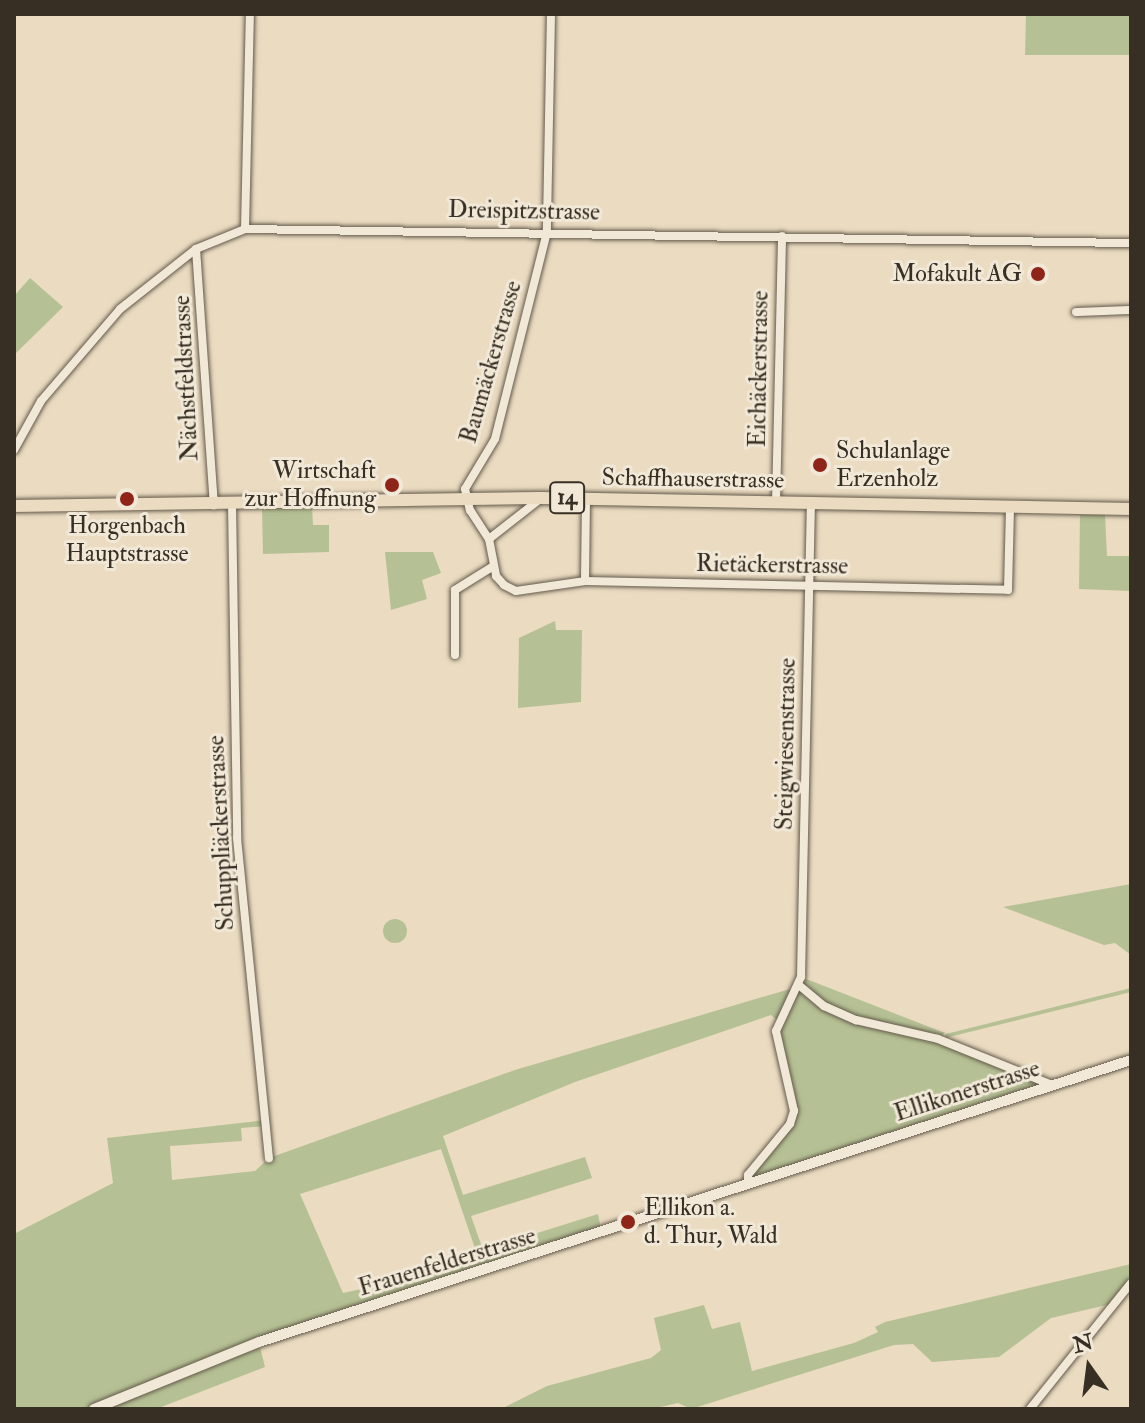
<!DOCTYPE html>
<html>
<head>
<meta charset="utf-8">
<style>
	body { margin:0 }
	#map { position:relative; width:1145px; height:1423px; overflow:hidden; background:#eadbc1; font-family:"IM FELL Double Pica",serif }
	div>[style] { position:absolute }
	[style*='--x'] { left:calc(var(--x)*1px); top:calc(var(--y)*1px); width:calc(var(--w)*1px); rotate:calc(var(--a)*1deg) }
	.green>* { inset:0; background:#b5c194 }
	.round { border-radius:50% }
	.roads { filter:drop-shadow(0 0 2px #645a4b) drop-shadow(0 0 2px #645a4b) }
	.minor>* { height:8px; margin:-4px; padding:0 4px; transform-origin:4px; border-radius:4px; background:#f1e8d7 }
	.tertiary>* { height:10px; margin:-5px; padding:0 5px; transform-origin:5px; border-radius:5px; background:#f1e8d7 }
	.primary>* { height:12px; margin:-6px; padding:0 6px; transform-origin:6px; border-radius:6px; background:#eadbc1 }
	.dots>* { width:22px; height:22px; translate:-50% -50%; box-sizing:border-box; border:4px solid #f1e8d7; border-radius:50% }
	span { translate:-50% -50%; white-space:nowrap; text-align:center; line-height:1.15; -webkit-text-stroke:6px #f1e8d7; paint-order:stroke }
	.shield-label span { padding:2px 6px; background:#f1e8d7; border:2px solid; border-radius:6px; -webkit-text-stroke-width:0 }
	.shield-label { font-size:22px; color:#382f24; font-weight:700 }
	.street-label { font-size:24px; color:#382f24 }
	.poi-label { font-size:24px; color:#382f24 }
	.right { translate:-100% -50%; text-align:right }
	.left { translate:0 -50%; text-align:left }
	.frame { position:absolute; inset:0; border:16px solid #382f24; pointer-events:none }
	.north { position:absolute; left:1049px; top:1327px; width:80px; height:80px; -webkit-text-stroke:6px #f1e8d7; paint-order:stroke; rotate:346deg; font-size:22px; font-weight:700; line-height:32px; text-align:center; color:#382f24 }
	.north::after { content:''; display:block; margin:auto; width:28px; height:36px; background:#382f24; clip-path:polygon(50% 0,100% 100%,50% 72%,0 100%) }
</style>
</head>
<body>
<div id="map">
	<div class="green">
		<div style="clip-path:polygon(1026px 14px,1129px 14px,1131px 55px,1025px 55px)"></div>
		<div style="clip-path:polygon(30px 278px,63px 307px,14px 355px,14px 296px)"></div>
		<div style="clip-path:polygon(312px 506px,313px 525px,329px 525px,329px 552px,263px 554px,262px 507px)"></div>
		<div style="clip-path:polygon(1080px 515px,1105px 515px,1107px 556px,1131px 556px,1131px 591px,1079px 589px)"></div>
		<div style="clip-path:polygon(385px 552px,433px 552px,441px 573px,422px 580px,427px 599px,391px 610px)"></div>
		<div style="clip-path:polygon(555px 621px,556px 630px,582px 630px,581px 702px,518px 708px,519px 638px)"></div>
		<div style="clip-path:polygon(1131px 884px,1131px 955px,1115px 943px,1104px 945px,1003px 907px)"></div>
		<div class="round" style="left:383px;top:919px;width:24px;height:24px"></div>
		<div style="clip-path:polygon(evenodd,801px 977px,945px 1033px,939px 1038px,1052px 1085px,748px 1182px,794px 1111px,777px 1020px,771px 1015px,575px 1082px,443px 1136px,463px 1195px,585px 1157px,592px 1178px,471px 1216px,483px 1250px,598px 1214px,602px 1234px,259px 1343px,265px 1367px,156px 1409px,14px 1409px,14px 1234px,113px 1183px,107px 1138px,266px 1120px,266px 1126px,241px 1128px,242px 1141px,170px 1146px,172px 1180px,255px 1171px,269px 1158px,515px 1070px,800px 986px,801px 977px,441px 1149px,478px 1257px,421px 1276px,343px 1293px,300px 1194px,441px 1149px)"></div>
		<div style="clip-path:polygon(1131px 988px,1131px 992px,945px 1038px,946px 1034px)"></div>
		<div style="clip-path:polygon(1131px 1264px,1131px 1283px,1111px 1304px,1051px 1318px,999px 1357px,932px 1362px,913px 1344px,894px 1345px,691px 1409px,678px 1403px,652px 1409px,501px 1409px,547px 1386px,651px 1358px,661px 1350px,654px 1318px,704px 1305px,712px 1329px,740px 1322px,752px 1371px,854px 1343px,878px 1332px,875px 1327px,885px 1322px)"></div>
	</div>
	<div class="roads">
		<div class="minor">
			<div style="--x:551;--y:14;--w:218;--a:91.1"></div>
			<div style="--x:547;--y:232;--w:213;--a:104.1"></div>
			<div style="--x:495;--y:439;--w:58;--a:121"></div>
			<div style="--x:465;--y:489;--w:22;--a:77"></div>
			<div style="--x:470;--y:510;--w:35;--a:57"></div>
			<div style="--x:489;--y:539;--w:38;--a:79"></div>
			<div style="--x:496;--y:576;--w:12;--a:48"></div>
			<div style="--x:504;--y:585;--w:13;--a:27"></div>
			<div style="--x:516;--y:591;--w:70;--a:-8.2"></div>
			<div style="--x:585;--y:581;--w:423;--a:1.2"></div>
			<div style="--x:1008;--y:590;--w:83;--a:-88.6"></div>
			<div style="--x:245;--y:229;--w:215;--a:-88.7"></div>
			<div style="--x:196;--y:249;--w:257;--a:86"></div>
			<div style="--x:1076;--y:312;--w:55;--a:-2.1"></div>
			<div style="--x:14;--y:450;--w:56;--a:-61.1"></div>
			<div style="--x:41;--y:401;--w:121;--a:-49.3"></div>
			<div style="--x:120;--y:309;--w:97;--a:-38.3"></div>
			<div style="--x:196;--y:249;--w:53;--a:-22.2"></div>
			<div style="--x:245;--y:229;--w:886;--a:0.91"></div>
			<div style="--x:776;--y:503;--w:267;--a:-88.7"></div>
			<div style="--x:232;--y:504;--w:334;--a:89.1"></div>
			<div style="--x:237;--y:838;--w:322;--a:84.3"></div>
			<div style="--x:489;--y:539;--w:63;--a:-38"></div>
			<div style="--x:585;--y:581;--w:83;--a:-89.3"></div>
			<div style="--x:455;--y:655;--w:65;--a:-90"></div>
			<div style="--x:455;--y:590;--w:44;--a:-31.9"></div>
			<div style="--x:800;--y:986;--w:31;--a:40"></div>
			<div style="--x:824;--y:1006;--w:35;--a:24"></div>
			<div style="--x:856;--y:1020;--w:84;--a:13"></div>
			<div style="--x:938;--y:1039;--w:123;--a:22"></div>
			<div style="--x:748;--y:1182;--w:7;--a:-90"></div>
			<div style="--x:748;--y:1175;--w:66;--a:-50.5"></div>
			<div style="--x:790;--y:1124;--w:14;--a:-73"></div>
			<div style="--x:794;--y:1111;--w:82;--a:-102.7"></div>
			<div style="--x:776;--y:1031;--w:60;--a:-65.2"></div>
			<div style="--x:801;--y:977;--w:474;--a:-88.8"></div>
			<div style="--x:1030;--y:1409;--w:161;--a:-51.3"></div>
		</div>
		<div class="tertiary">
			<div style="--x:94;--y:1409;--w:178;--a:-22.1"></div>
			<div style="--x:259;--y:1342;--w:916;--a:-17.92"></div>
		</div>
		<div class="primary">
			<div style="--x:14;--y:506;--w:527;--a:-0.87"></div>
			<div style="--x:541;--y:498;--w:590;--a:1.07"></div>
		</div>
	</div>
	<div class="dots">
		<div style="left:1038px;top:274px;background:#8f2418"></div>
		<div style="left:820px;top:465px;background:#8f2418"></div>
		<div style="left:392px;top:485px;background:#8f2418"></div>
		<div style="left:127px;top:499px;background:#8f2418"></div>
		<div style="left:628px;top:1222px;background:#8f2418"></div>
	</div>
	<div class="shield-label">
		<span style="left:567px;top:498px">14</span>
	</div>
	<div class="street-label">
		<span style="left:524px;top:211px;rotate:1deg">Dreispitzstrasse</span>
		<span style="left:491px;top:362px;rotate:-74deg">Baumäckerstrasse</span>
		<span style="left:759px;top:369px;rotate:-89deg">Eichäckerstrasse</span>
		<span style="left:186px;top:378px;rotate:-93deg">Nächstfeldstrasse</span>
		<span style="left:693px;top:479px;rotate:1deg">Schaffhauserstrasse</span>
		<span style="left:772px;top:565px;rotate:1deg">Rietäckerstrasse</span>
		<span style="left:786px;top:744px;rotate:-89deg">Steigwiesenstrasse</span>
		<span style="left:221px;top:833px;rotate:-93deg">Schuppliäckerstrasse</span>
		<span style="left:967px;top:1091px;rotate:-18deg">Ellikonerstrasse</span>
		<span style="left:447px;top:1262px;rotate:-17deg">Frauenfelderstrasse</span>
	</div>
	<div class="poi-label">
		<span class="right" style="left:1022px;top:274px">Mofakult AG</span>
		<span class="left" style="left:836px;top:465px">Schulanlage<br>Erzenholz</span>
		<span class="right" style="left:376px;top:485px">Wirtschaft<br>zur Hoffnung</span>
		<span style="left:127px;top:540px">Horgenbach<br>Hauptstrasse</span>
		<span class="left" style="left:644px;top:1222px">Ellikon a.<br>d. Thur, Wald</span>
	</div>
	<div class="frame"></div>
	<div class="north">N</div>
</div>
</body>
</html>
